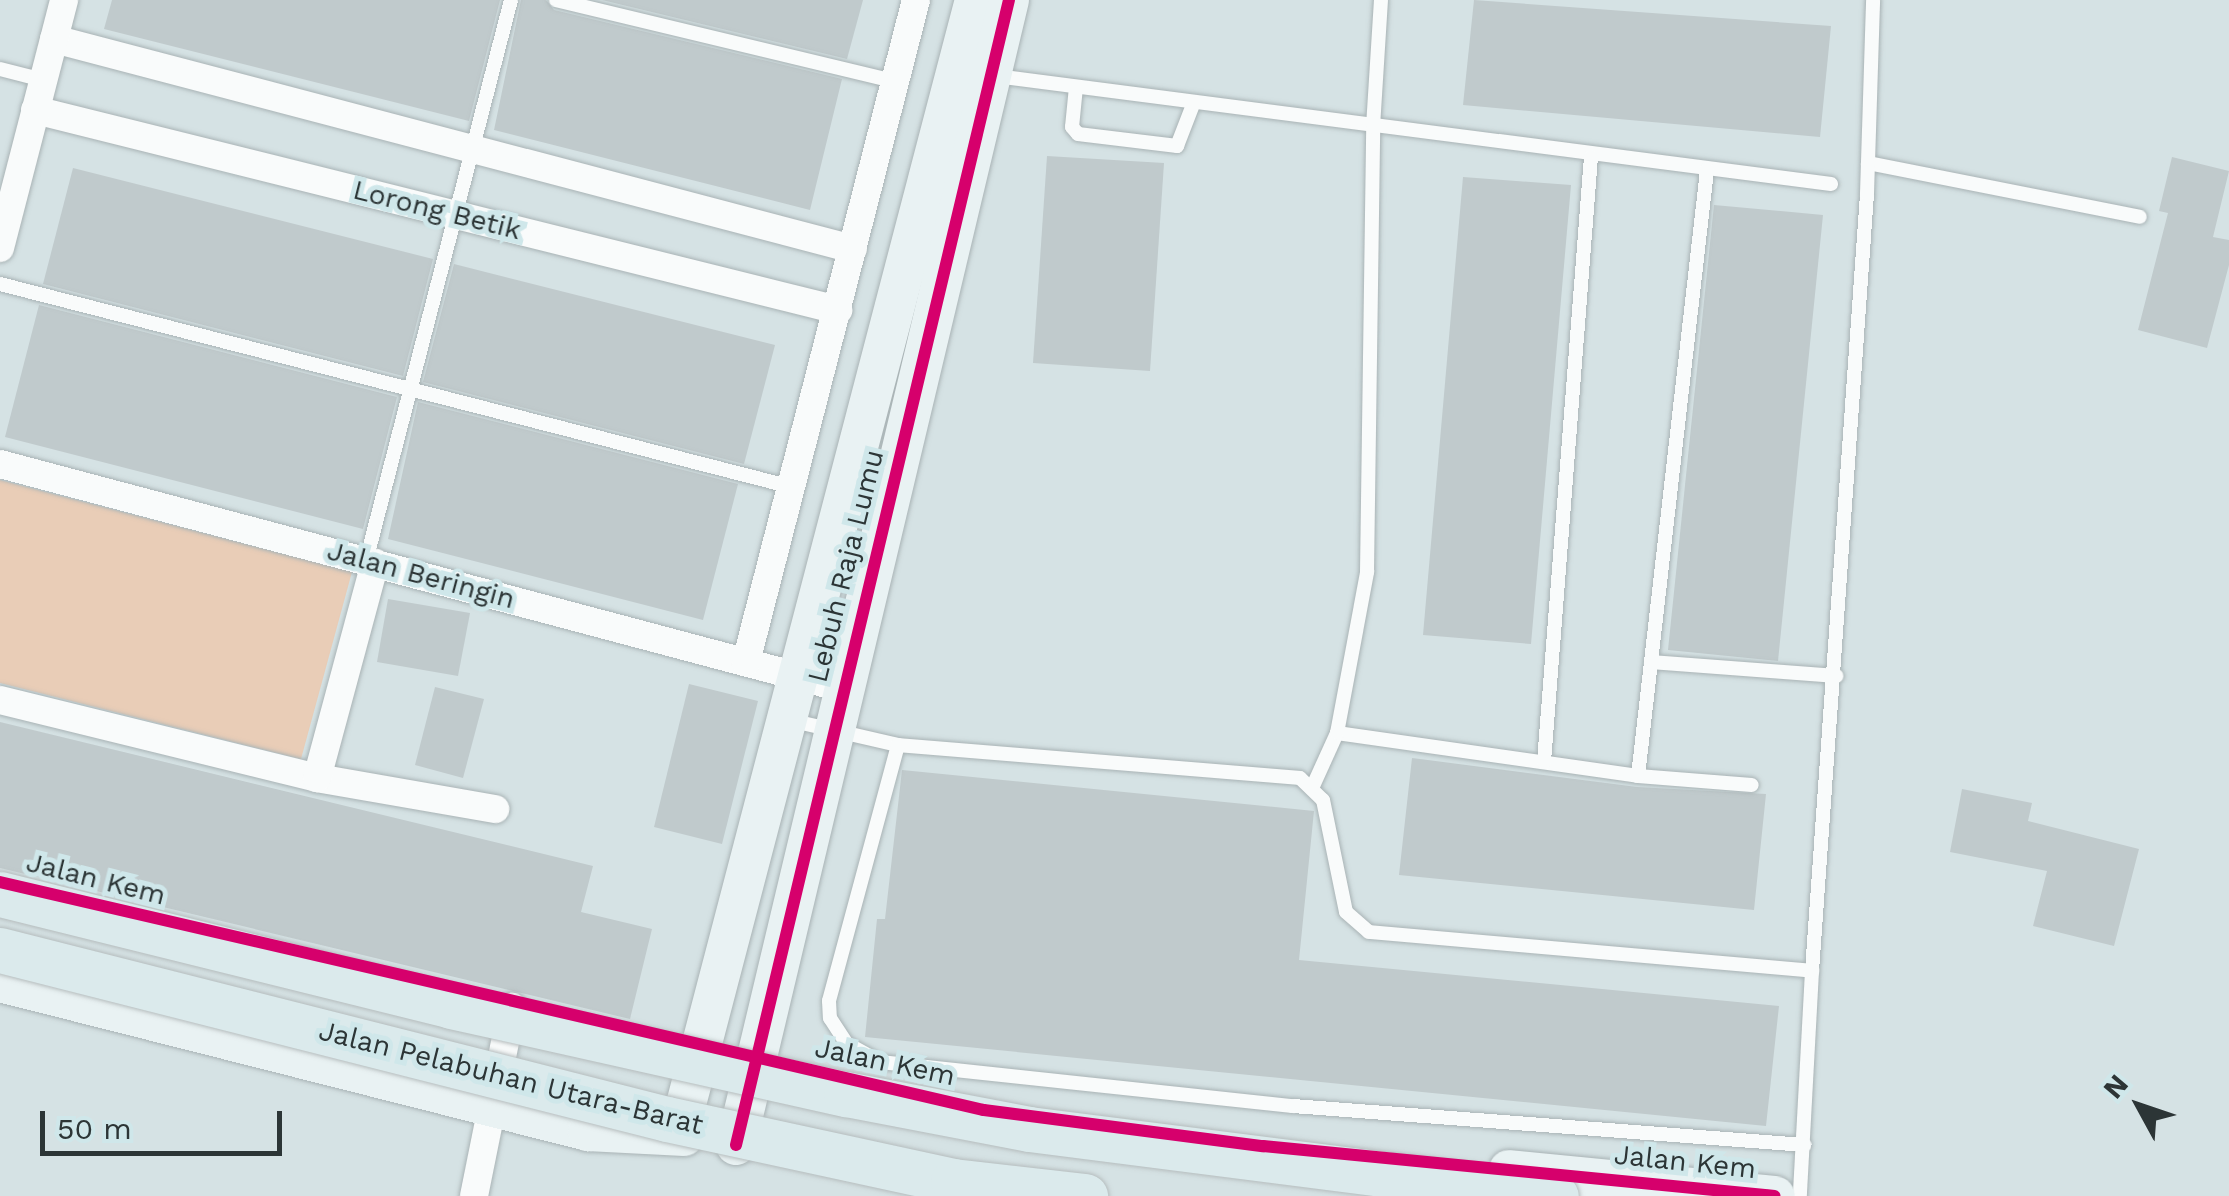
<!DOCTYPE html>
<html>
<head>
<meta charset="utf-8">
<style>
	body { margin:0 }
	#map { position:relative; width:2229px; height:1196px; overflow:hidden; background:#d5e2e4; font-family:"Work Sans",sans-serif }
	div>[style] { position:absolute }
	[style*='--x'] { left:calc(var(--x)*1px); top:calc(var(--y)*1px); width:calc(var(--w)*1px); rotate:calc(var(--a)*1deg) }
	.green>* { inset:0; background:#e9cdb7 }
	.building>* { inset:0; background:#c0cacc }
	.roads { filter:drop-shadow(0 0 2px #a9b3b5) drop-shadow(0 0 2px #a9b3b5) }
	.lane>* { height:14px; margin:-7px; padding:0 7px; transform-origin:7px; border-radius:7px; background:#f9fbfb }
	.street>* { height:28px; margin:-14px; padding:0 14px; transform-origin:14px; border-radius:14px; background:#f9fbfb }
	.secondary>* { height:40px; margin:-20px; padding:0 20px; transform-origin:20px; border-radius:20px; background:#e9f2f3 }
	.bridges { filter:drop-shadow(0 0 2px #b6bdbe) drop-shadow(0 0 2px #b6bdbe) }
	.primary-bridge>* { height:45px; margin:-22.5px; padding:0 22.5px; transform-origin:22.5px; border-radius:22.5px; background:#dbeaec }
	.cycleway>* { height:12px; margin:-6px; padding:0 6px; transform-origin:6px; border-radius:6px; background:#d6006c }
	span { translate:-50% -50%; white-space:nowrap; text-align:center; line-height:1.15; -webkit-text-stroke:10px #cfe7ea; paint-order:stroke }
	.street-label { font-size:28px; color:#2c3536 }
	.north { position:absolute; left:2089px; top:1056px; width:100px; height:100px; -webkit-text-stroke:8px #cfe7ea; paint-order:stroke; rotate:310deg; font-size:28px; font-weight:700; line-height:40px; text-align:center; color:#2c3536 }
	.north::after { content:''; display:block; margin:auto; width:35px; height:45px; background:#2c3536; clip-path:polygon(50% 0,100% 100%,50% 72%,0 100%) }
	.scale { position:absolute; left:40px; top:1111px; width:242px; height:45px; box-sizing:border-box; border:5px solid #2c3536; border-top:0; padding-left:12px; font-size:30px; line-height:35px; white-space:nowrap; color:#2c3536; -webkit-text-stroke:8px #cfe7ea; paint-order:stroke }
</style>
</head>
<body>
<div id="map">
	<div class="green">
		<div style="clip-path:polygon(0 480px,352px 572px,301px 759px,0 683px)"></div>
	</div>
	<div class="building">
		<div style="clip-path:polygon(112px 0,500px 0,469px 121px,104px 29px)"></div>
		<div style="clip-path:polygon(521px 0,546px 0,554px 10px,842px 79px,810px 210px,494px 130px)"></div>
		<div style="clip-path:polygon(602px 0,863px 0,847px 59px)"></div>
		<div style="clip-path:polygon(1474px 0,1831px 26px,1820px 137px,1463px 105px)"></div>
		<div style="clip-path:polygon(1047px 156px,1164px 163px,1150px 371px,1033px 363px)"></div>
		<div style="clip-path:polygon(2172px 157px,2229px 171px,2213px 237px,2229px 240px,2229px 265px,2207px 348px,2138px 330px,2168px 213px,2159px 211px)"></div>
		<div style="clip-path:polygon(73px 168px,433px 259px,403px 376px,43px 284px)"></div>
		<div style="clip-path:polygon(1463px 177px,1571px 185px,1531px 644px,1423px 635px)"></div>
		<div style="clip-path:polygon(1714px 205px,1823px 215px,1778px 661px,1668px 650px)"></div>
		<div style="clip-path:polygon(454px 264px,775px 345px,744px 464px,423px 382px)"></div>
		<div style="clip-path:polygon(39px 305px,397px 397px,363px 529px,5px 437px)"></div>
		<div style="clip-path:polygon(418px 402px,738px 484px,703px 620px,388px 539px)"></div>
		<div style="clip-path:polygon(388px 599px,470px 613px,458px 676px,377px 662px)"></div>
		<div style="clip-path:polygon(689px 684px,758px 701px,722px 844px,654px 827px)"></div>
		<div style="clip-path:polygon(435px 687px,484px 699px,463px 778px,415px 765px)"></div>
		<div style="clip-path:polygon(0 722px,593px 866px,581px 912px,652px 929px,630px 1019px,0 868px)"></div>
		<div style="clip-path:polygon(1412px 758px,1637px 787px,1766px 794px,1754px 910px,1399px 875px)"></div>
		<div style="clip-path:polygon(902px 770px,1314px 811px,1299px 960px,1779px 1006px,1766px 1126px,865px 1037px,877px 919px,885px 919px)"></div>
		<div style="clip-path:polygon(1962px 789px,2032px 803px,2028px 821px,2139px 849px,2114px 946px,2033px 926px,2047px 871px,1950px 852px)"></div>
	</div>
	<div class="roads">
		<div class="lane">
			<div style="--x:556;--y:0;--w:348;--a:13.5"></div>
			<div style="--x:0;--y:69;--w:44;--a:14.3"></div>
			<div style="--x:996;--y:76;--w:842;--a:7.37"></div>
			<div style="--x:1076;--y:87;--w:40;--a:95.7"></div>
			<div style="--x:1072;--y:127;--w:9;--a:49"></div>
			<div style="--x:1078;--y:134;--w:100;--a:6.9"></div>
			<div style="--x:1177;--y:146;--w:47;--a:-68.9"></div>
			<div style="--x:1868;--y:163;--w:277;--a:11.2"></div>
			<div style="--x:0;--y:284;--w:818;--a:14.38"></div>
			<div style="--x:366;--y:561;--w:579;--a:-75.51"></div>
			<div style="--x:1651;--y:662;--w:186;--a:4.3"></div>
			<div style="--x:789;--y:720;--w:112;--a:12.9"></div>
			<div style="--x:898;--y:745;--w:403;--a:4.7"></div>
			<div style="--x:1300;--y:778;--w:32;--a:44"></div>
			<div style="--x:1323;--y:800;--w:114;--a:78.4"></div>
			<div style="--x:1346;--y:912;--w:30;--a:41"></div>
			<div style="--x:1369;--y:932;--w:445;--a:5"></div>
			<div style="--x:1812;--y:971;--w:225;--a:93.1"></div>
			<div style="--x:1337;--y:733;--w:304;--a:8.1"></div>
			<div style="--x:1638;--y:776;--w:114;--a:4.5"></div>
			<div style="--x:898;--y:745;--w:265;--a:105.1"></div>
			<div style="--x:829;--y:1001;--w:17;--a:87"></div>
			<div style="--x:830;--y:1018;--w:30;--a:57"></div>
			<div style="--x:846;--y:1043;--w:39;--a:29"></div>
			<div style="--x:880;--y:1062;--w:415;--a:6.1"></div>
			<div style="--x:1293;--y:1106;--w:513;--a:4.36"></div>
			<div style="--x:1544;--y:762;--w:607;--a:-85.56"></div>
			<div style="--x:1638;--y:776;--w:610;--a:-83.5"></div>
			<div style="--x:1313;--y:786;--w:58;--a:-65.6"></div>
			<div style="--x:1337;--y:733;--w:164;--a:-79.4"></div>
			<div style="--x:1367;--y:572;--w:445;--a:-89.2"></div>
			<div style="--x:1373;--y:127;--w:127;--a:-86.4"></div>
			<div style="--x:1812;--y:971;--w:779;--a:-85.95"></div>
			<div style="--x:1867;--y:194;--w:194;--a:-88.2"></div>
		</div>
		<div class="street">
			<div style="--x:54;--y:39;--w:826;--a:14.73"></div>
			<div style="--x:35;--y:110;--w:828;--a:13.99"></div>
			<div style="--x:0;--y:248;--w:256;--a:-75.5"></div>
			<div style="--x:0;--y:464;--w:871;--a:14.9"></div>
			<div style="--x:746;--y:662;--w:683;--a:-75.6"></div>
			<div style="--x:0;--y:700;--w:326;--a:13.8"></div>
			<div style="--x:317;--y:778;--w:181;--a:9.9"></div>
			<div style="--x:317;--y:778;--w:223;--a:-74.9"></div>
			<div style="--x:474;--y:1196;--w:193;--a:-78.6"></div>
		</div>
		<div class="secondary">
			<div style="--x:0;--y:982;--w:607;--a:14.22"></div>
			<div style="--x:588;--y:1131;--w:96;--a:3"></div>
			<div style="--x:678;--y:1135;--w:1173;--a:-75.34"></div>
			<div style="--x:736;--y:1145;--w:1177;--a:-76.59"></div>
			<div style="--x:1509;--y:1170;--w:267;--a:5.6"></div>
		</div>
	</div>
	<div class="bridges">
		<div class="primary-bridge">
			<div style="--x:0;--y:894;--w:465;--a:13.9"></div>
			<div style="--x:451;--y:1006;--w:405;--a:12.6"></div>
			<div style="--x:846;--y:1094;--w:186;--a:10.8"></div>
			<div style="--x:1029;--y:1129;--w:531;--a:7.25"></div>
			<div style="--x:0;--y:950;--w:688;--a:14.22"></div>
			<div style="--x:667;--y:1119;--w:293;--a:12.2"></div>
			<div style="--x:953;--y:1181;--w:133;--a:6.5"></div>
		</div>
	</div>
	<div class="cycleway">
		<div style="--x:0;--y:882;--w:1010;--a:13.05"></div>
		<div style="--x:984;--y:1110;--w:281;--a:7.4"></div>
		<div style="--x:1263;--y:1146;--w:514;--a:5.58"></div>
		<div style="--x:736;--y:1145;--w:1177;--a:-76.59"></div>
	</div>
	<div class="street-label">
		<span style="left:437px;top:210px;rotate:14deg">Lorong Betik</span>
		<span style="left:846px;top:566px;rotate:-76deg">Lebuh Raja Lumu</span>
		<span style="left:421px;top:575px;rotate:15deg">Jalan Beringin</span>
		<span style="left:96px;top:879px;rotate:14deg">Jalan Kem</span>
		<span style="left:885px;top:1062px;rotate:12deg">Jalan Kem</span>
		<span style="left:511px;top:1078px;rotate:14deg">Jalan Pelabuhan Utara-Barat</span>
		<span style="left:1685px;top:1162px;rotate:6deg">Jalan Kem</span>
	</div>
	<div class="north">N</div>
	<div class="scale">50 m</div>
</div>
</body>
</html>
